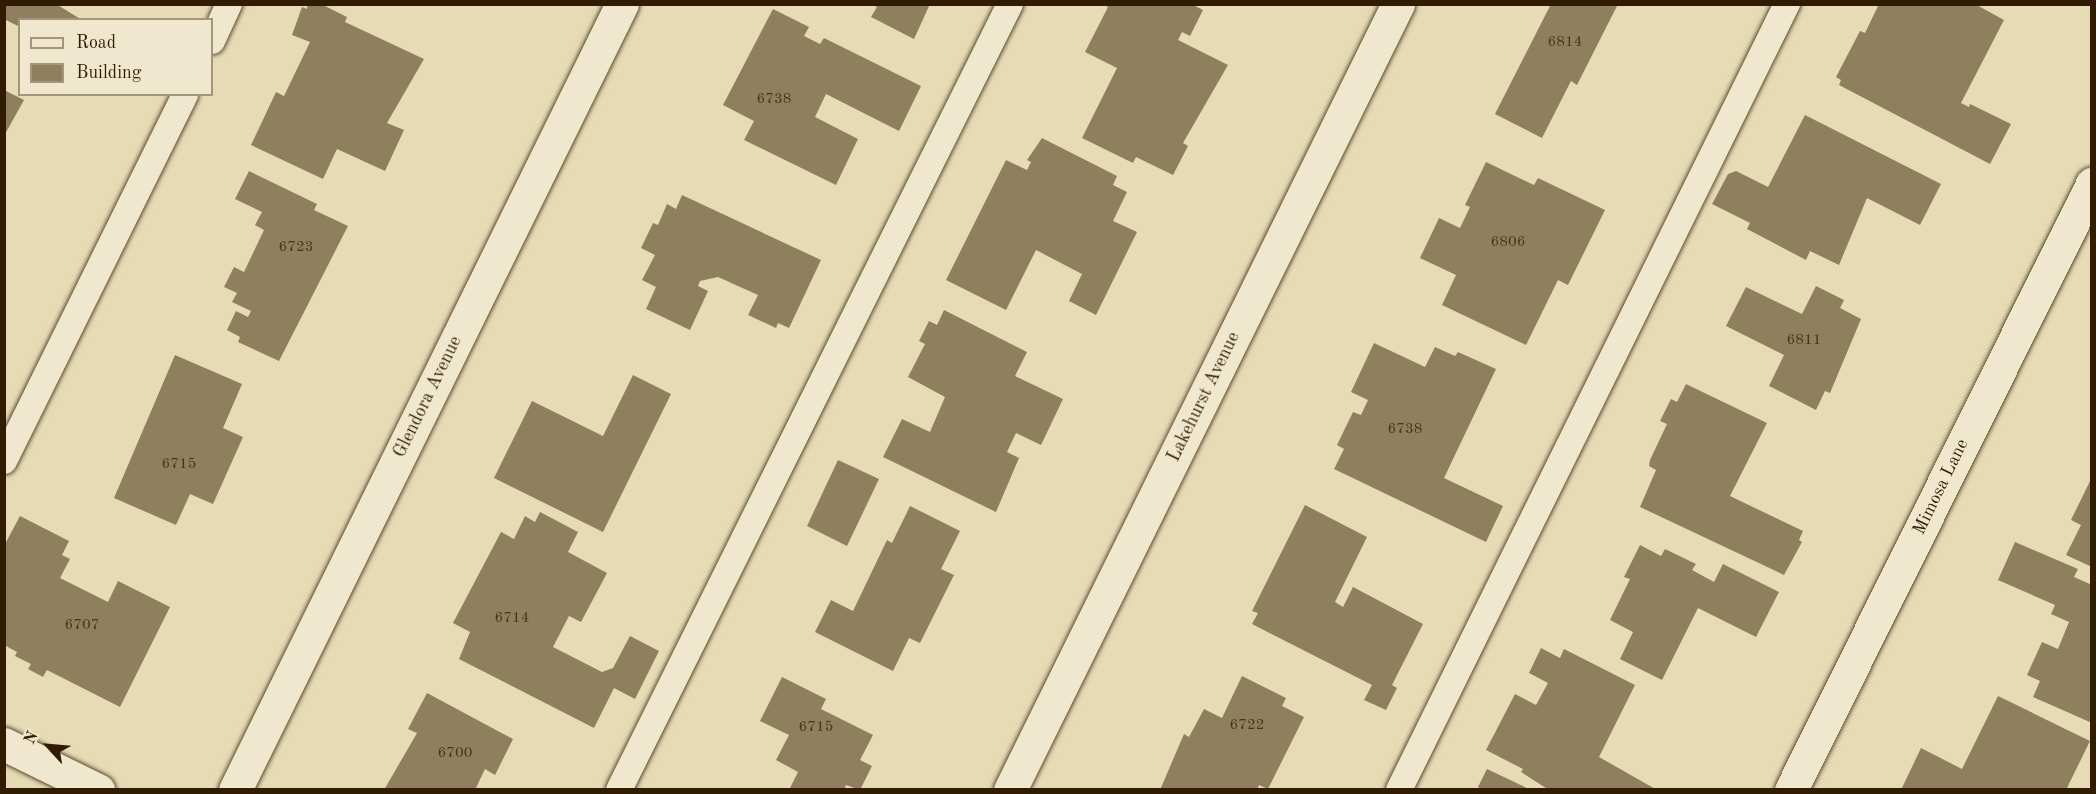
<!DOCTYPE html>
<html>
<head>
<meta charset="utf-8">
<style>
	body { margin:0 }
	#map { position:relative; width:2096px; height:794px; overflow:hidden; background:#e6dbb5; font-family:"Old Standard TT",serif }
	div>[style] { position:absolute }
	[style*='--x'] { left:calc(var(--x)*1px); top:calc(var(--y)*1px); width:calc(var(--w)*1px); rotate:calc(var(--a)*1deg) }
	.building>* { inset:0; background:#8f7f5f }
	.roads { filter:drop-shadow(0 0 2px #5e4c2e) drop-shadow(0 0 2px #5e4c2e) }
	.lane>* { height:26px; margin:-13px; padding:0 13px; transform-origin:13px; border-radius:13px; background:#efe8cf }
	.street>* { height:33px; margin:-16.5px; padding:0 16.5px; transform-origin:16.5px; border-radius:16.5px; background:#efe8cf }
	.secondary>* { height:33px; margin:-16.5px; padding:0 16.5px; transform-origin:16.5px; border-radius:16.5px; background:#efe8cf }
	span { translate:-50% -50%; white-space:nowrap; text-align:center; line-height:1.15; -webkit-text-stroke:4.5px #efe8cf; paint-order:stroke }
	.number-label { font-size:15px; color:#483518 }
	.number-label span { -webkit-text-stroke-width:0 }
	.street-label { font-size:18px; color:#311c01 }
	.frame { position:absolute; inset:0; border:6px solid #311c01; pointer-events:none }
	.legend { position:absolute; left:18px; top:18px; width:195px; height:78px; box-sizing:border-box; background:#efe8cf; border:2px solid #a3967d; margin:0; padding:8px 10px; list-style:none; font-size:18px; color:#311c01 }
	.legend li { display:flex; align-items:center; gap:12px; height:30px }
	.legend b { width:30px; border:2px solid #a3967d }
	.north { position:absolute; left:18px; top:716px; width:60px; height:60px; -webkit-text-stroke:4px #efe8cf; paint-order:stroke; rotate:296deg; font-size:16px; font-weight:700; line-height:24px; text-align:center; color:#311c01 }
	.north::after { content:''; display:block; margin:auto; width:21px; height:27px; background:#311c01; clip-path:polygon(50% 0,100% 100%,50% 72%,0 100%) }
</style>
</head>
<body>
<div id="map">
	<div class="building">
		<div style="clip-path:polygon(4px 4px,56px 4px,82px 20px,20px 20px,20px 27px,4px 19px)"></div>
		<div style="clip-path:polygon(308px 4px,321px 4px,347px 17px,345px 22px,424px 59px,387px 123px,404px 130px,385px 171px,337px 149px,323px 179px,251px 145px,276px 92px,284px 96px,310px 42px,292px 35px,302px 7px,307px 9px)"></div>
		<div style="clip-path:polygon(872px 4px,930px 4px,914px 39px,871px 17px,877px 7px)"></div>
		<div style="clip-path:polygon(1103px 4px,1191px 4px,1203px 10px,1190px 36px,1182px 32px,1178px 40px,1228px 65px,1183px 143px,1188px 146px,1173px 175px,1136px 157px,1133px 163px,1082px 138px,1117px 68px,1085px 52px,1108px 7px)"></div>
		<div style="clip-path:polygon(1551px 4px,1618px 4px,1577px 85px,1571px 81px,1542px 138px,1495px 114px)"></div>
		<div style="clip-path:polygon(1879px 4px,1975px 4px,2004px 20px,1961px 103px,1969px 107px,1970px 104px,2011px 124px,1990px 164px,1839px 85px,1841px 80px,1836px 77px,1860px 31px,1865px 33px)"></div>
		<div style="clip-path:polygon(773px 9px,809px 27px,804px 36px,820px 44px,824px 38px,921px 86px,899px 131px,826px 94px,815px 117px,858px 139px,836px 185px,744px 140px,754px 121px,723px 105px)"></div>
		<div style="clip-path:polygon(4px 90px,24px 100px,4px 136px)"></div>
		<div style="clip-path:polygon(1805px 115px,1941px 184px,1920px 225px,1867px 198px,1839px 265px,1810px 251px,1806px 260px,1747px 229px,1750px 223px,1712px 204px,1728px 174px,1736px 171px,1768px 187px)"></div>
		<div style="clip-path:polygon(1042px 138px,1117px 176px,1113px 185px,1127px 192px,1113px 221px,1137px 232px,1096px 315px,1069px 301px,1082px 274px,1036px 250px,1006px 310px,946px 280px,1006px 160px,1027px 170px,1031px 162px,1027px 160px)"></div>
		<div style="clip-path:polygon(1486px 162px,1534px 185px,1538px 178px,1605px 210px,1568px 285px,1558px 280px,1526px 345px,1442px 305px,1456px 275px,1420px 258px,1439px 218px,1460px 228px,1470px 207px,1465px 205px)"></div>
		<div style="clip-path:polygon(249px 171px,317px 204px,314px 210px,348px 226px,279px 361px,238px 342px,240px 337px,227px 330px,236px 311px,248px 317px,251px 311px,232px 302px,237px 293px,224px 287px,234px 267px,244px 272px,264px 230px,255px 225px,262px 212px,235px 199px)"></div>
		<div style="clip-path:polygon(682px 195px,821px 260px,789px 328px,778px 323px,776px 328px,748px 315px,758px 295px,718px 277px,700px 281px,698px 286px,708px 291px,690px 330px,646px 309px,656px 287px,642px 280px,655px 255px,641px 248px,653px 223px,658px 225px,667px 204px,676px 209px)"></div>
		<div style="clip-path:polygon(1816px 286px,1844px 300px,1840px 308px,1861px 319px,1830px 393px,1825px 391px,1816px 410px,1769px 386px,1784px 355px,1726px 326px,1746px 287px,1802px 314px)"></div>
		<div style="clip-path:polygon(944px 310px,1027px 352px,1015px 376px,1063px 399px,1041px 445px,1016px 433px,1007px 452px,1019px 458px,996px 512px,883px 457px,902px 419px,930px 432px,945px 397px,908px 377px,925px 344px,919px 341px,929px 321px,937px 325px)"></div>
		<div style="clip-path:polygon(1374px 343px,1425px 367px,1435px 347px,1455px 356px,1458px 352px,1496px 369px,1444px 478px,1503px 506px,1486px 542px,1334px 469px,1344px 449px,1337px 445px,1353px 412px,1361px 415px,1368px 400px,1351px 392px)"></div>
		<div style="clip-path:polygon(175px 355px,242px 384px,223px 428px,243px 437px,213px 504px,190px 494px,176px 525px,114px 498px)"></div>
		<div style="clip-path:polygon(633px 375px,671px 394px,603px 532px,494px 478px,532px 401px,603px 436px)"></div>
		<div style="clip-path:polygon(1686px 384px,1767px 423px,1730px 496px,1803px 531px,1799px 540px,1802px 542px,1784px 575px,1640px 507px,1656px 470px,1649px 466px,1650px 460px,1667px 424px,1660px 421px,1671px 399px,1677px 402px)"></div>
		<div style="clip-path:polygon(838px 460px,879px 479px,847px 546px,807px 526px)"></div>
		<div style="clip-path:polygon(2092px 477px,2092px 567px,2066px 555px,2081px 525px,2071px 520px)"></div>
		<div style="clip-path:polygon(1305px 505px,1367px 537px,1335px 602px,1343px 607px,1353px 587px,1423px 624px,1392px 685px,1397px 688px,1386px 710px,1364px 700px,1372px 685px,1252px 624px,1258px 613px,1252px 611px)"></div>
		<div style="clip-path:polygon(910px 506px,960px 531px,941px 569px,954px 575px,920px 643px,909px 638px,893px 671px,815px 632px,831px 600px,853px 611px,887px 540px,892px 543px)"></div>
		<div style="clip-path:polygon(540px 512px,578px 532px,568px 552px,607px 573px,581px 622px,569px 616px,553px 647px,602px 672px,613px 668px,630px 636px,659px 651px,635px 699px,614px 688px,594px 728px,459px 659px,470px 632px,453px 623px,501px 532px,514px 539px,525px 516px,535px 522px)"></div>
		<div style="clip-path:polygon(20px 516px,69px 541px,62px 555px,70px 559px,60px 578px,108px 602px,118px 581px,170px 607px,120px 707px,47px 670px,43px 677px,28px 669px,31px 664px,15px 656px,17px 652px,4px 645px,4px 546px)"></div>
		<div style="clip-path:polygon(2015px 542px,2078px 569px,2074px 577px,2092px 585px,2092px 723px,2033px 697px,2040px 681px,2027px 675px,2042px 642px,2058px 649px,2069px 622px,2051px 614px,2055px 605px,1998px 580px)"></div>
		<div style="clip-path:polygon(1640px 545px,1661px 556px,1665px 549px,1696px 564px,1692px 570px,1714px 582px,1723px 564px,1779px 592px,1756px 637px,1698px 608px,1662px 680px,1620px 659px,1633px 632px,1610px 620px,1630px 579px,1624px 577px)"></div>
		<div style="clip-path:polygon(1541px 648px,1560px 658px,1564px 649px,1635px 685px,1599px 757px,1657px 790px,1549px 790px,1521px 772px,1523px 769px,1486px 750px,1515px 694px,1536px 705px,1548px 683px,1529px 673px)"></div>
		<div style="clip-path:polygon(1242px 676px,1286px 698px,1282px 706px,1304px 717px,1268px 789px,1259px 785px,1257px 790px,1160px 790px,1184px 734px,1189px 737px,1204px 709px,1222px 718px)"></div>
		<div style="clip-path:polygon(782px 677px,826px 699px,821px 709px,873px 735px,860px 760px,872px 766px,860px 790px,846px 785px,844px 790px,789px 790px,798px 772px,776px 760px,789px 735px,760px 721px)"></div>
		<div style="clip-path:polygon(427px 693px,513px 739px,495px 775px,485px 769px,475px 790px,384px 790px,417px 733px,408px 729px)"></div>
		<div style="clip-path:polygon(1998px 696px,2090px 741px,2066px 790px,1901px 790px,1921px 748px,1962px 769px)"></div>
		<div style="clip-path:polygon(1487px 769px,1531px 790px,1482px 790px,1478px 787px)"></div>
	</div>
	<div class="roads">
		<div class="lane">
			<div style="--x:212;--y:41;--w:41;--a:-65.3"></div>
			<div style="--x:4;--y:461;--w:409;--a:-63.7"></div>
			<div style="--x:619;--y:790;--w:878;--a:-63.55"></div>
			<div style="--x:1399;--y:790;--w:877;--a:-63.73"></div>
		</div>
		<div class="street">
			<div style="--x:235;--y:790;--w:876;--a:-63.79"></div>
			<div style="--x:1010;--y:790;--w:877;--a:-63.73"></div>
			<div style="--x:1791;--y:790;--w:677;--a:-63.59"></div>
		</div>
		<div class="secondary">
			<div style="--x:4;--y:744;--w:105;--a:26.1"></div>
		</div>
	</div>
	<div class="number-label">
		<span style="left:1565px;top:43px">6814</span>
		<span style="left:774px;top:100px">6738</span>
		<span style="left:1508px;top:243px">6806</span>
		<span style="left:296px;top:248px">6723</span>
		<span style="left:1804px;top:341px">6811</span>
		<span style="left:1405px;top:430px">6738</span>
		<span style="left:179px;top:465px">6715</span>
		<span style="left:512px;top:619px">6714</span>
		<span style="left:82px;top:626px">6707</span>
		<span style="left:1247px;top:726px">6722</span>
		<span style="left:816px;top:728px">6715</span>
		<span style="left:455px;top:754px">6700</span>
	</div>
	<div class="street-label">
		<span style="left:428px;top:397px;rotate:-64deg">Glendora Avenue</span>
		<span style="left:1204px;top:397px;rotate:-64deg">Lakehurst Avenue</span>
		<span style="left:1941px;top:487px;rotate:-64deg">Mimosa Lane</span>
	</div>
	<div class="frame"></div>
	<ul class="legend">
	<li><b style="height:8px;background:#efe8cf"></b>Road</li>
	<li><b style="height:16px;background:#8f7f5f"></b>Building</li>
	</ul>
	<div class="north">N</div>
</div>
</body>
</html>
